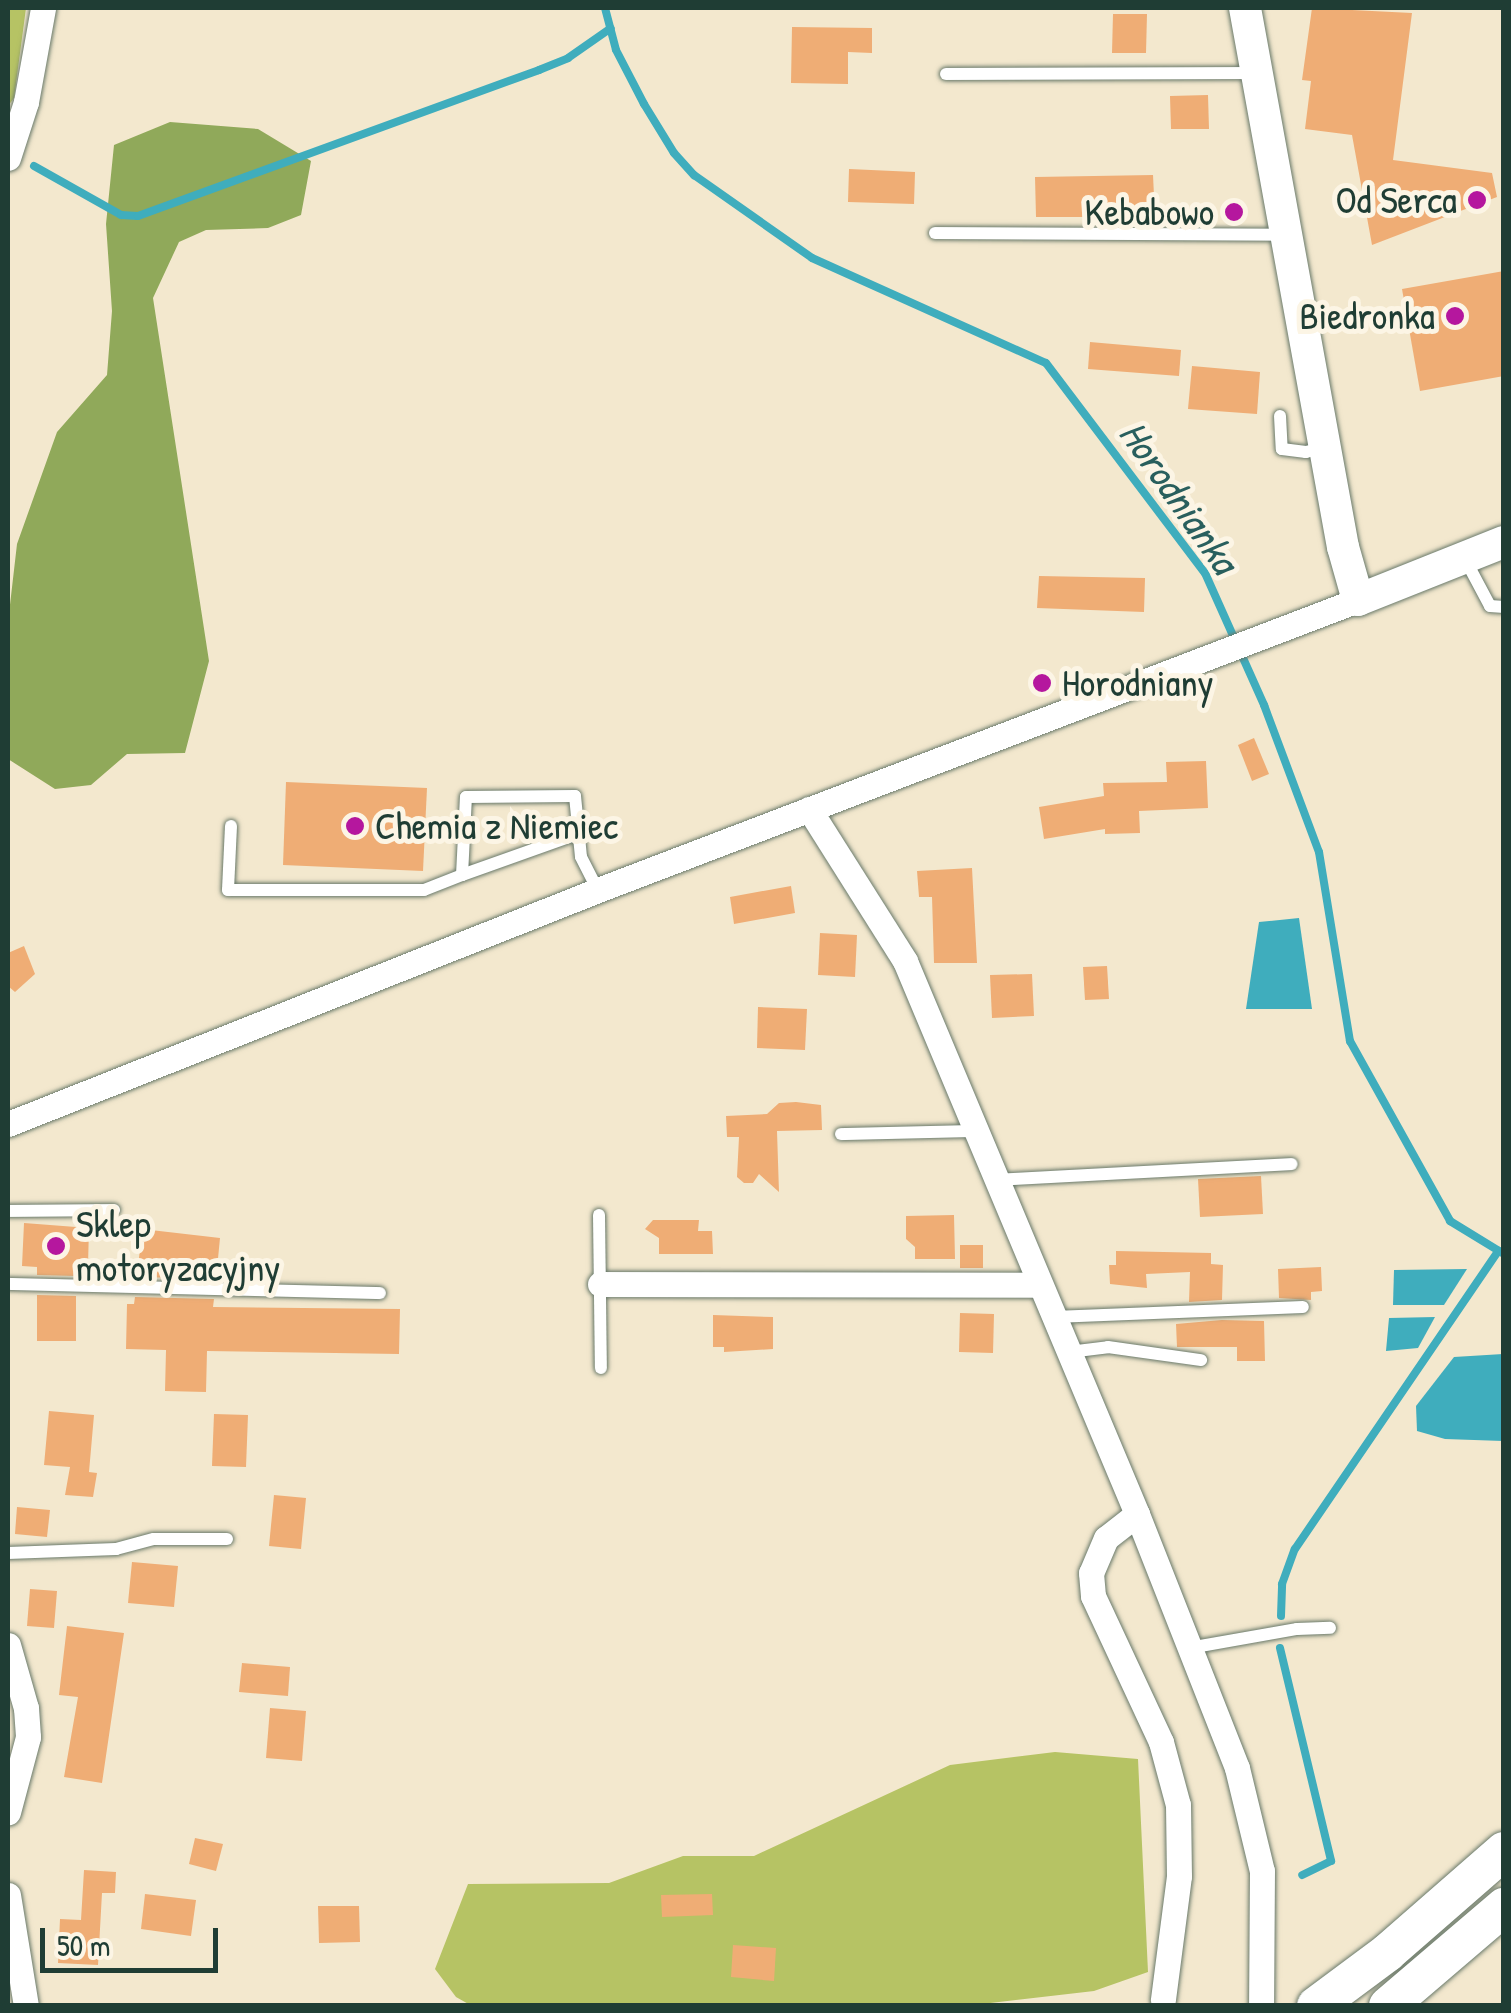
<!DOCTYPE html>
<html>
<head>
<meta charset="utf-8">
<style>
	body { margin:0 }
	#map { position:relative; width:1511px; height:2013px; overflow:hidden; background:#f3e8ce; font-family:"Patrick Hand",sans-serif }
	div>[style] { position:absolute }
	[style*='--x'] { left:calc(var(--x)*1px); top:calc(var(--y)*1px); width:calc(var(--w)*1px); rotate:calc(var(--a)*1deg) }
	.green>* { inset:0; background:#b6c364 }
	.forest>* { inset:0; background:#90a95a }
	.water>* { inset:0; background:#3fadbd }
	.stream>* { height:8px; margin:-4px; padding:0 4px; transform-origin:4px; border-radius:4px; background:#3fadbd }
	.building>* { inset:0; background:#efad75 }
	.roads { filter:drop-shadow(0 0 2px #69796a) drop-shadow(0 0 2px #69796a) }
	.service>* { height:12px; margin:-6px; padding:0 6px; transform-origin:6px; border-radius:6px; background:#fff }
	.minor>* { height:25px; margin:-12.5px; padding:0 12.5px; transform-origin:12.5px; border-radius:12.5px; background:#fff }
	.tertiary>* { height:32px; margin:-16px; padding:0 16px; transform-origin:16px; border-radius:16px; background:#fff }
	.secondary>* { height:38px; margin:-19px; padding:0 19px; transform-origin:19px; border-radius:19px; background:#fff }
	.dots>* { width:28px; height:28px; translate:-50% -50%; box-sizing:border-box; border:5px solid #fcf5e5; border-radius:50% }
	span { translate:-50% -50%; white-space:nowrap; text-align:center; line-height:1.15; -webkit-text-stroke:10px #fcf5e5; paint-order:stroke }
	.poi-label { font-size:38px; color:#1f3d34 }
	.right { translate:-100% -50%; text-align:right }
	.left { translate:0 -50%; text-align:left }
	.water-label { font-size:40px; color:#295f5d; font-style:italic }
	.frame { position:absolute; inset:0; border:10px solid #1f3d34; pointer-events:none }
	.scale { position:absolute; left:40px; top:1928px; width:178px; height:45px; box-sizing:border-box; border:5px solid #1f3d34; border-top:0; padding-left:12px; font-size:30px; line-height:35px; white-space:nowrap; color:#1f3d34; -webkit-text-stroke:8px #fcf5e5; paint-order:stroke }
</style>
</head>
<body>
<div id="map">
	<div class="green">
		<div style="clip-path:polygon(8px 8px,26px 8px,14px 98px,8px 106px)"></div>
		<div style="clip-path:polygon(1055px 1752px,1138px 1759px,1148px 1972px,1094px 1991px,965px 2006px,472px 2006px,456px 1997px,435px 1969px,468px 1884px,609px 1883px,683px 1856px,754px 1856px,950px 1765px)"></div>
	</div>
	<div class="forest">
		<div style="clip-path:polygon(170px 122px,258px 129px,311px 161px,301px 215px,268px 228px,206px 230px,179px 242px,153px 298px,209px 661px,185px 753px,127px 754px,91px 785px,55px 789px,8px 759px,8px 622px,17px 544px,57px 432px,107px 375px,112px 311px,106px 224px,114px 145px)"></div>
	</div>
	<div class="water">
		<div style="clip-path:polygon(1299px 918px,1312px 1009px,1246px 1009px,1259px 922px)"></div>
		<div style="clip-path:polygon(1467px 1269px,1444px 1305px,1393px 1305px,1394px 1270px)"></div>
		<div style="clip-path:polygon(1435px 1317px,1418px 1348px,1386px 1351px,1389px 1318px)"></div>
		<div style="clip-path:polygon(1503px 1354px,1503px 1441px,1445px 1439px,1417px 1431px,1416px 1406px,1454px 1357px)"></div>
	</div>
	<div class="stream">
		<div style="--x:605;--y:8;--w:43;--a:75.3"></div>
		<div style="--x:616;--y:50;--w:61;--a:62.6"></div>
		<div style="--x:644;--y:104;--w:57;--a:58.5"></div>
		<div style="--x:674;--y:153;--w:30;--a:48"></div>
		<div style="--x:694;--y:175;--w:144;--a:35.1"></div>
		<div style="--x:812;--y:258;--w:256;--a:24.2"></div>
		<div style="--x:1046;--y:363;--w:263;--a:52.9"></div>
		<div style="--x:1205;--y:573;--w:145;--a:65.9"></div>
		<div style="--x:1264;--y:705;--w:157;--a:69.5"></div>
		<div style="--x:1319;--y:852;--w:192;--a:80.7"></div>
		<div style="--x:1350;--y:1041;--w:206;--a:60.9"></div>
		<div style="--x:1450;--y:1221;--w:63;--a:31.4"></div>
		<div style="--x:34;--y:166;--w:100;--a:29.4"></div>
		<div style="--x:121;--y:215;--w:17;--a:3"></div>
		<div style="--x:138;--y:216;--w:427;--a:-20"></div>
		<div style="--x:539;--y:70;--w:31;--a:-22"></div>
		<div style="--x:568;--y:58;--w:52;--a:-34.9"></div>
		<div style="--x:1281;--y:1616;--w:32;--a:-88"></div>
		<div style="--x:1282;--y:1584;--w:37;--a:-70"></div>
		<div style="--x:1295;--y:1549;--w:361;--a:-55.7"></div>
		<div style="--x:1280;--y:1648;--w:219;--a:76.5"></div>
		<div style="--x:1331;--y:1861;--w:32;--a:154"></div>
	</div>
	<div class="building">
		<div style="clip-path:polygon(1312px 8px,1412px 13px,1393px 160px,1492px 173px,1497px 197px,1372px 245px,1352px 135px,1305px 129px,1311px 81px,1302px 80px)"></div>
		<div style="clip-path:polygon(1113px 14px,1147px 14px,1146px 53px,1112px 53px)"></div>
		<div style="clip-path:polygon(792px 27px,872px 28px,872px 53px,848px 52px,848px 84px,791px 83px)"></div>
		<div style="clip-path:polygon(1208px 95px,1209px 129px,1171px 129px,1170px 96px)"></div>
		<div style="clip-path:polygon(849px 169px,915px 172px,914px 204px,848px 202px)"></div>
		<div style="clip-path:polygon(1153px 175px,1155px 217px,1036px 217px,1035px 177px)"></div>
		<div style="clip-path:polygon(1504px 271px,1504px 376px,1420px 391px,1402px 289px)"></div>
		<div style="clip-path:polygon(1090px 342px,1181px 350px,1179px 376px,1088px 369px)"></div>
		<div style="clip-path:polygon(1192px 366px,1260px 372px,1257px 414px,1188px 409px)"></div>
		<div style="clip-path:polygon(1039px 576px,1145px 578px,1144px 612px,1037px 608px)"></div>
		<div style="clip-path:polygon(1254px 738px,1269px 774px,1252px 781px,1238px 745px)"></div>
		<div style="clip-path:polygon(1206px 761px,1208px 808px,1139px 811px,1140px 833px,1105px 834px,1105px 829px,1044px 839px,1039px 807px,1104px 796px,1103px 783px,1167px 782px,1166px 762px)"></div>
		<div style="clip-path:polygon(286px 782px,427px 788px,423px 871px,283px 865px)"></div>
		<div style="clip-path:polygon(972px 868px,977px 963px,934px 963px,932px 897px,919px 897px,917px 871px)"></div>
		<div style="clip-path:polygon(791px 886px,795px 913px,734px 924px,730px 897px)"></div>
		<div style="clip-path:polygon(820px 933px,857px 935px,855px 977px,818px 975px)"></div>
		<div style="clip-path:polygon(24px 946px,35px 974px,15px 992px,8px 986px,8px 953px)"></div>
		<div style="clip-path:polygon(1107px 966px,1109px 999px,1085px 1000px,1083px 967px)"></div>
		<div style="clip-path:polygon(1032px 974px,1034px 1016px,992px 1018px,990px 975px)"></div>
		<div style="clip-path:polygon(758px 1007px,807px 1009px,805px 1050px,757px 1048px)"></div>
		<div style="clip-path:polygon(796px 1102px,821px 1105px,822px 1130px,777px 1131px,779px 1192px,759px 1174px,753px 1183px,744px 1183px,737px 1177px,739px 1137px,727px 1137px,726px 1116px,767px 1114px,779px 1103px)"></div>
		<div style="clip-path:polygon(1261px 1176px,1263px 1214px,1200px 1217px,1198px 1179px)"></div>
		<div style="clip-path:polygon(954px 1215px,955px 1259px,915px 1259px,915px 1247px,906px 1239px,906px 1216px)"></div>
		<div style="clip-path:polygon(653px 1220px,699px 1220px,698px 1231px,712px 1231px,713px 1254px,659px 1254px,659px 1238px,645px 1229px)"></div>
		<div style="clip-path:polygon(24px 1223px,89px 1228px,88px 1265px,76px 1264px,76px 1276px,37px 1275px,37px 1267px,22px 1266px)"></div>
		<div style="clip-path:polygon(142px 1229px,220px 1238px,216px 1279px,137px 1277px)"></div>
		<div style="clip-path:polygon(960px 1245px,983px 1245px,983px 1268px,960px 1268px)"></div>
		<div style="clip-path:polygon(1116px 1251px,1211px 1253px,1211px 1264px,1223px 1265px,1222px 1300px,1189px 1302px,1190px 1272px,1146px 1274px,1147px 1288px,1110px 1284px,1109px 1265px,1116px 1265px)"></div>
		<div style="clip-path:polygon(1321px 1267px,1322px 1291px,1311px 1292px,1311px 1300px,1279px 1298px,1278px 1269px)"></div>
		<div style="clip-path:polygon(37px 1295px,76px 1296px,76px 1341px,37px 1341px)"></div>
		<div style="clip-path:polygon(135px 1297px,214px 1299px,213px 1307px,400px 1309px,399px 1354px,207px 1351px,206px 1392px,165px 1391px,166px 1350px,126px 1349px,127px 1304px,134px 1304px)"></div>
		<div style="clip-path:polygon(960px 1313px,994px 1314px,993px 1353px,959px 1352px)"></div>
		<div style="clip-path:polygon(713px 1315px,773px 1317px,773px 1349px,724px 1352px,724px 1347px,713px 1347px)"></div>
		<div style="clip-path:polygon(1222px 1320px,1264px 1321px,1265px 1361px,1237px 1361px,1237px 1347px,1177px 1347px,1176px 1324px)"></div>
		<div style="clip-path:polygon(49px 1411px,94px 1415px,89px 1472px,97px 1473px,93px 1497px,65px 1495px,70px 1467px,44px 1465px)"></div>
		<div style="clip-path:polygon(214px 1414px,248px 1415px,246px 1467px,212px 1466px)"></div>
		<div style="clip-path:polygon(274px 1495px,306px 1498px,301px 1549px,269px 1546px)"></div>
		<div style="clip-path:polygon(17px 1507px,50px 1510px,47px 1537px,15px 1534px)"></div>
		<div style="clip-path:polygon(132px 1562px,178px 1566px,174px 1607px,128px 1603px)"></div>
		<div style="clip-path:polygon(30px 1589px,57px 1591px,54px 1628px,27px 1626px)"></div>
		<div style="clip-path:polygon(67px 1626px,124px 1633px,102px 1783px,64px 1777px,78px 1697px,59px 1695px)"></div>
		<div style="clip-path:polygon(242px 1663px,290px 1667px,288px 1696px,239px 1692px)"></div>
		<div style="clip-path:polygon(270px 1708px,306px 1711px,302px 1761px,266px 1758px)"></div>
		<div style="clip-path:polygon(195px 1838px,223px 1844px,216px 1871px,189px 1864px)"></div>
		<div style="clip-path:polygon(84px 1870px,116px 1872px,115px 1893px,102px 1893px,98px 1965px,58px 1963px,60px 1919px,81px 1920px)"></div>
		<div style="clip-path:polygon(145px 1894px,196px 1900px,191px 1936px,141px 1929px)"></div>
		<div style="clip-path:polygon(712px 1894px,713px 1915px,662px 1917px,661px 1895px)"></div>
		<div style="clip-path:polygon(318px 1906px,359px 1906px,360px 1942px,319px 1943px)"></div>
		<div style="clip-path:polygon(733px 1945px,776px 1948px,774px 1981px,731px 1977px)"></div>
	</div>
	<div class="roads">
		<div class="service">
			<div style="--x:946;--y:74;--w:307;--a:-0.2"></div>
			<div style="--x:935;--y:233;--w:347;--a:0.3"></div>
			<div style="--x:1280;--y:416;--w:33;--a:87"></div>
			<div style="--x:1282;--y:449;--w:24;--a:7"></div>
			<div style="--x:1306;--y:452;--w:21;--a:-14"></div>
			<div style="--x:1465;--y:559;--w:53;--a:62"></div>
			<div style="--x:1490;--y:606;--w:14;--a:4"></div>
			<div style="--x:231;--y:826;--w:64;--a:92.7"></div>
			<div style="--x:228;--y:890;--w:196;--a:0"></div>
			<div style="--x:424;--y:890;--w:41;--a:-21.5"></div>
			<div style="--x:462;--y:875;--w:78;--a:-87.1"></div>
			<div style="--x:466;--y:797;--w:109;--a:-0.5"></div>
			<div style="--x:575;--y:796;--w:61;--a:84.4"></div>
			<div style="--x:581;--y:857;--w:37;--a:63"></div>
			<div style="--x:462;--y:875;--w:122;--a:-19.6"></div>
			<div style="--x:841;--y:1134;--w:136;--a:-1.3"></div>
			<div style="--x:996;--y:1180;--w:296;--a:-3.1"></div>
			<div style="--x:8;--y:1211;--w:106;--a:-0.5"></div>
			<div style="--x:599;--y:1215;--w:153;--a:89.3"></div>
			<div style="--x:8;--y:1284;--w:372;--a:1.4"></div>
			<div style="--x:1054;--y:1317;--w:249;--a:-2.3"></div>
			<div style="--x:1069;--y:1352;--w:39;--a:-7"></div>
			<div style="--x:1108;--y:1347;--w:94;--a:8"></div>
			<div style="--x:8;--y:1553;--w:108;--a:-2.1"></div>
			<div style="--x:116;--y:1549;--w:39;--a:-15"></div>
			<div style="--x:154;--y:1539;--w:73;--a:0"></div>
			<div style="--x:1189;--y:1648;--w:110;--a:-10"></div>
			<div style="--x:1297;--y:1629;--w:33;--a:-2"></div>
		</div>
		<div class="minor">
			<div style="--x:8;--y:158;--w:59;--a:-72.2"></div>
			<div style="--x:26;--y:102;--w:96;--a:-79.7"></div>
			<div style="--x:809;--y:809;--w:180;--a:57.7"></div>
			<div style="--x:905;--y:961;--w:600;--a:67.24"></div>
			<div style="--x:1137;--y:1514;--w:39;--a:142"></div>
			<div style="--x:1106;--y:1538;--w:38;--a:113"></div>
			<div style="--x:1091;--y:1573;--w:23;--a:85"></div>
			<div style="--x:1093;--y:1596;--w:161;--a:65"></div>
			<div style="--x:1161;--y:1742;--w:65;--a:74.9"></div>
			<div style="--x:1178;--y:1805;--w:71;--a:89.2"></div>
			<div style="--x:1179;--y:1876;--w:125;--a:97.4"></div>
			<div style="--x:8;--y:1124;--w:635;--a:-21.63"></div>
			<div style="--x:598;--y:890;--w:813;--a:-20.89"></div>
			<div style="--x:600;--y:1284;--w:437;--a:0.1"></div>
			<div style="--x:1137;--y:1514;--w:273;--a:68.5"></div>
			<div style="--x:1237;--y:1768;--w:106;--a:76.4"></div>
			<div style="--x:1262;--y:1871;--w:135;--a:90.4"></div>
			<div style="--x:8;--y:1645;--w:66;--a:74.1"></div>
			<div style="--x:26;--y:1708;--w:29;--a:86"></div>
			<div style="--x:28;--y:1737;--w:78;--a:104.9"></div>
			<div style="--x:8;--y:1895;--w:112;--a:80.8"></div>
		</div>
		<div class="tertiary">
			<div style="--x:1245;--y:8;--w:548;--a:79.7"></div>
			<div style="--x:1343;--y:547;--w:55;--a:74.2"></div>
			<div style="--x:1358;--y:600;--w:157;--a:-21.7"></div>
		</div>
		<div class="secondary">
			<div style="--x:1316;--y:2006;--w:89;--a:-36.7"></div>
			<div style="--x:1387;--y:1953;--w:155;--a:-41.1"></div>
			<div style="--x:1388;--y:2006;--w:153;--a:-40.5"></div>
		</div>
	</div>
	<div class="dots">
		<div style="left:1477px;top:200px;background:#b5179e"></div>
		<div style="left:1234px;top:212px;background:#b5179e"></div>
		<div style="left:1455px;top:316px;background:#b5179e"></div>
		<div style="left:1042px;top:683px;background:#b5179e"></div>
		<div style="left:355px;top:826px;background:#b5179e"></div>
		<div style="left:56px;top:1246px;background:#b5179e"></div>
	</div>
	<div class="poi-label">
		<span class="right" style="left:1457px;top:200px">Od Serca</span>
		<span class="right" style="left:1214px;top:212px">Kebabowo</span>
		<span class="right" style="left:1435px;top:316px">Biedronka</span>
		<span class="left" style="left:1062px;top:683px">Horodniany</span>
		<span class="left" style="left:375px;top:826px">Chemia z Niemiec</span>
		<span class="left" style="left:76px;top:1246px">Sklep<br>motoryzacyjny</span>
	</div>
	<div class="water-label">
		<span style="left:1180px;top:496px;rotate:55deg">Horodnianka</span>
	</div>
	<div class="frame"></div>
	<div class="scale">50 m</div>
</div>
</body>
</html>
